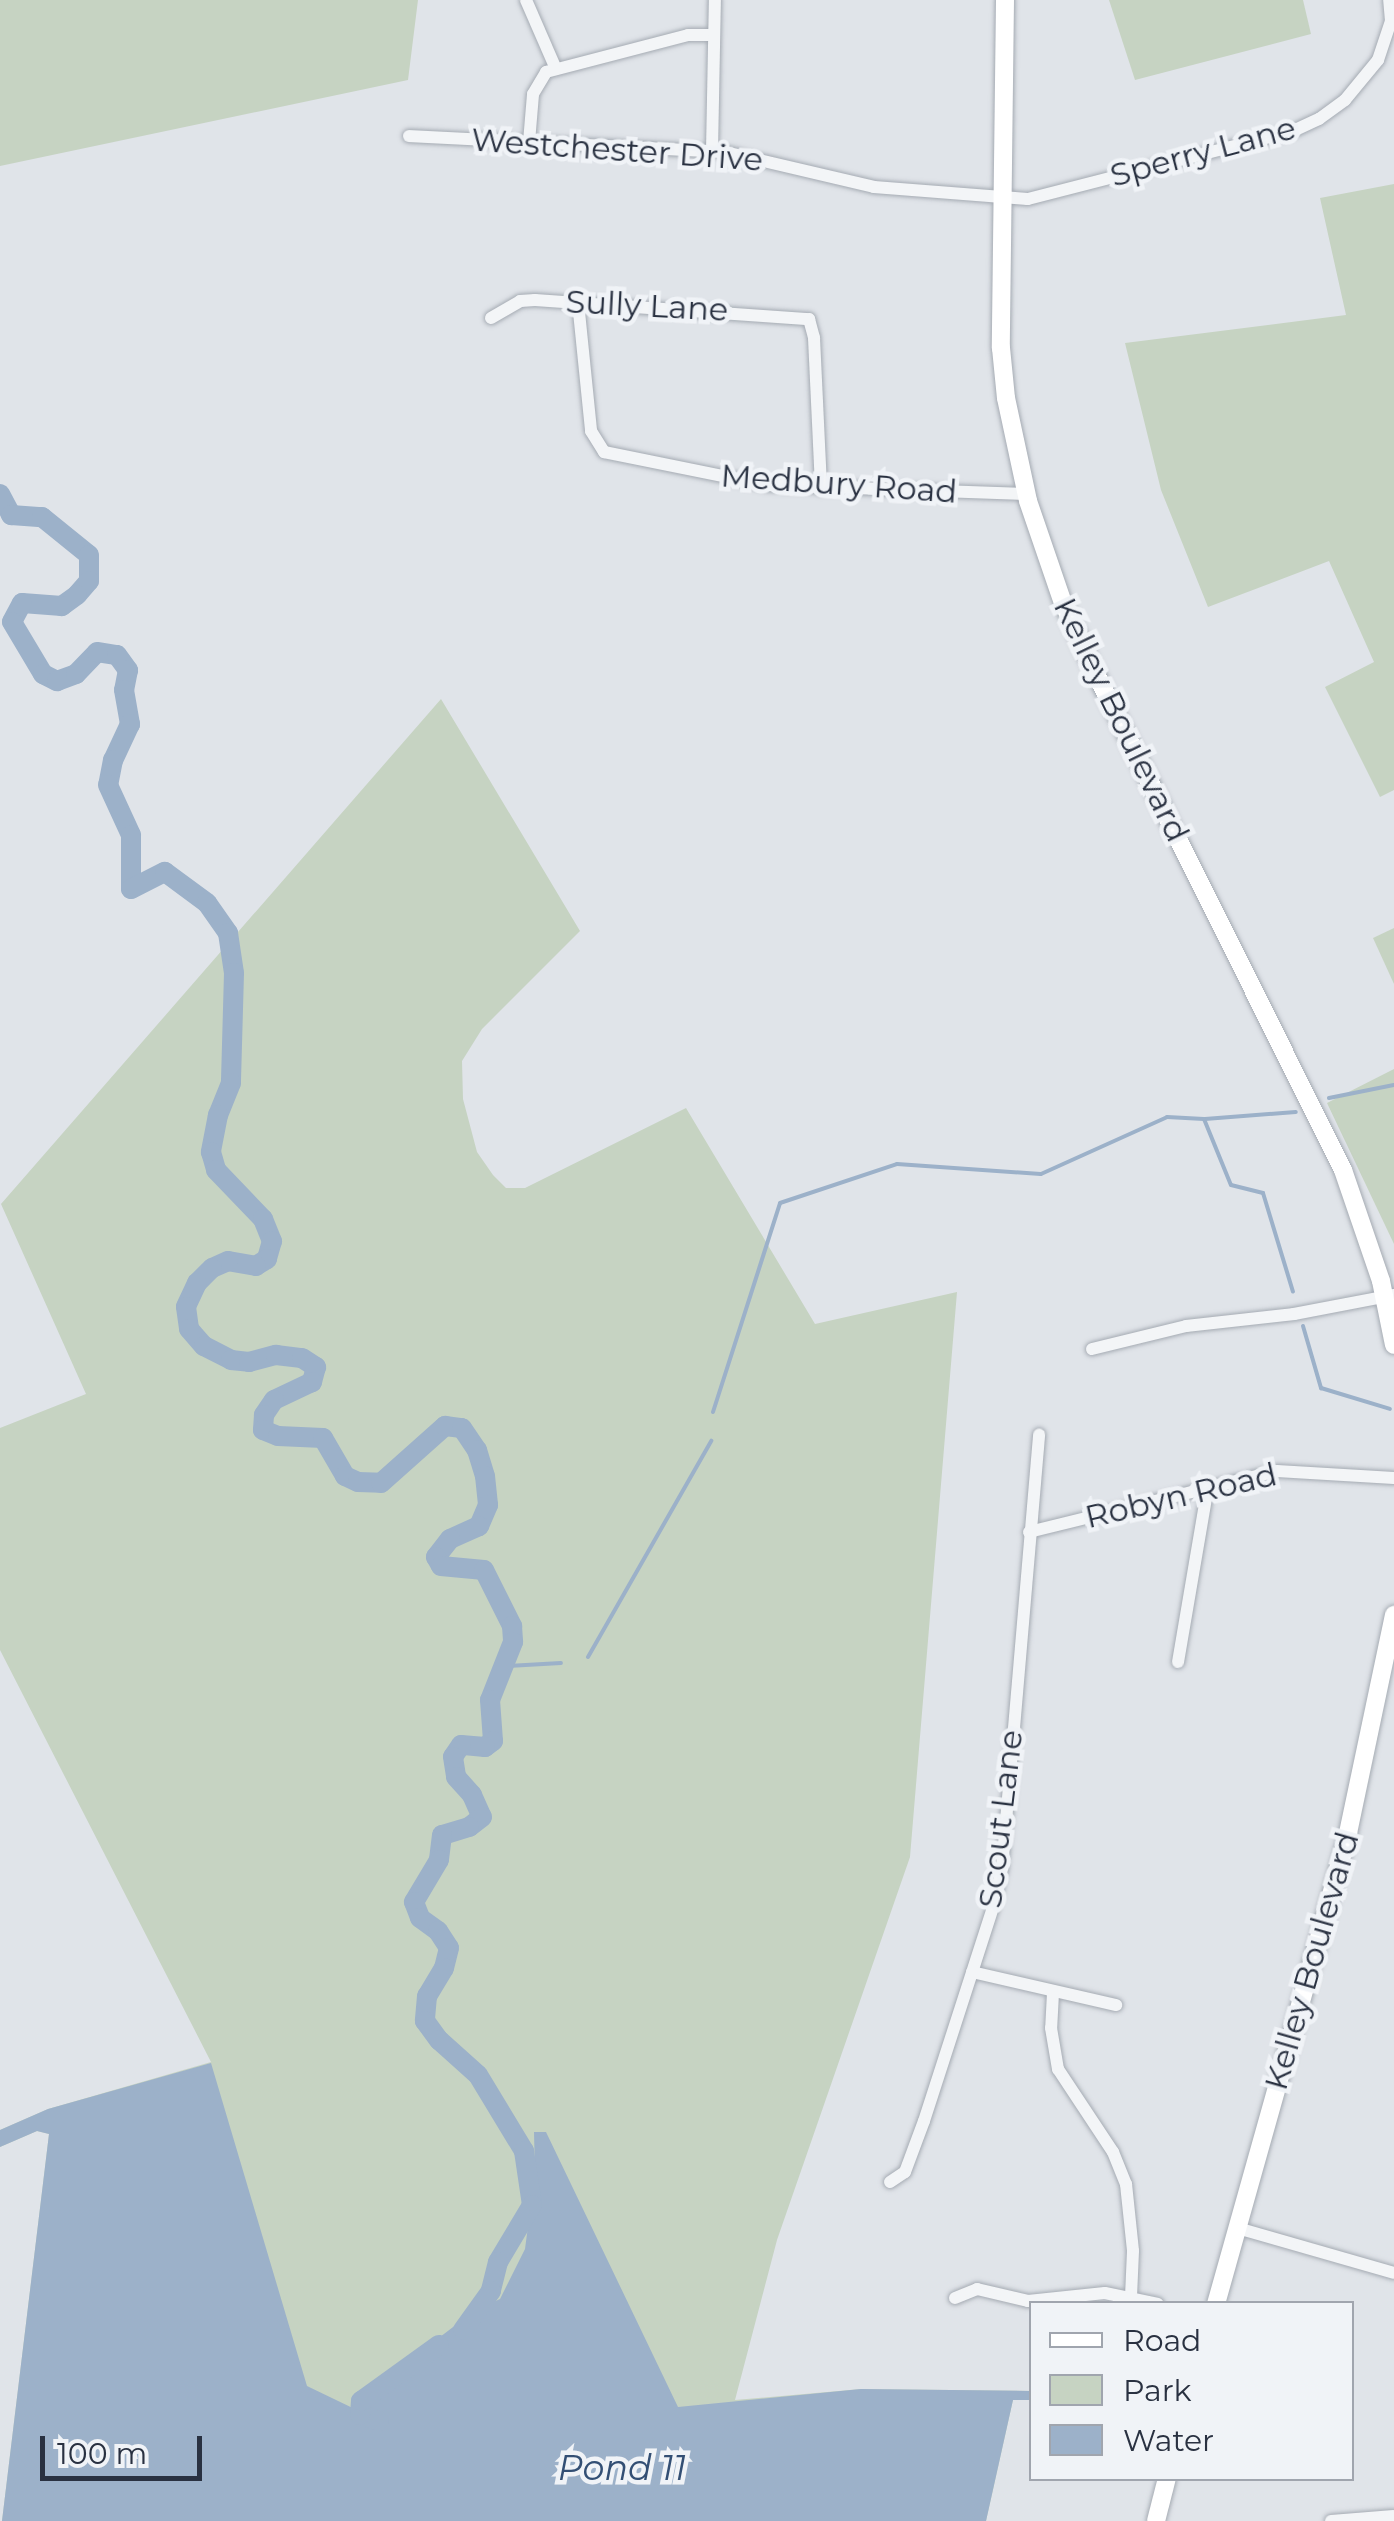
<!DOCTYPE html>
<html>
<head>
<meta charset="utf-8">
<style>
	body { margin:0 }
	#map { position:relative; width:1394px; height:2521px; overflow:hidden; background:#e0e4e9; font-family:Montserrat,sans-serif }
	div>[style] { position:absolute }
	[style*='--x'] { left:calc(var(--x)*1px); top:calc(var(--y)*1px); width:calc(var(--w)*1px); rotate:calc(var(--a)*1deg) }
	.green>* { inset:0; background:#c6d3c2 }
	.water>* { inset:0; background:#9cb1c9 }
	.stream>* { height:4px; margin:-2px; padding:0 2px; transform-origin:2px; border-radius:2px; background:#9cb1c9 }
	.river>* { height:20px; margin:-10px; padding:0 10px; transform-origin:10px; border-radius:10px; background:#9cb1c9 }
	.roads { filter:drop-shadow(0 0 2px #a5abb3) drop-shadow(0 0 2px #a5abb3) }
	.minor>* { height:12px; margin:-6px; padding:0 6px; transform-origin:6px; border-radius:6px; background:#f3f5f7 }
	.secondary>* { height:18px; margin:-9px; padding:0 9px; transform-origin:9px; border-radius:9px; background:#fff }
	span { translate:-50% -50%; white-space:nowrap; text-align:center; line-height:1.15; -webkit-text-stroke:9px #f0f3f7; paint-order:stroke }
	.street-label { font-size:32px; color:#293141 }
	.water-label { font-size:35px; color:#334f74; font-style:italic }
	.legend { position:absolute; left:1029px; top:2301px; width:325px; height:180px; box-sizing:border-box; background:#f0f3f7; border:2px solid #a0a5ae; margin:0; padding:12px 18px; list-style:none; font-size:30px; color:#293141 }
	.legend li { display:flex; align-items:center; gap:20px; height:50px }
	.legend b { width:50px; border:2px solid #a0a5ae }
	.scale { position:absolute; left:40px; top:2436px; width:162px; height:45px; box-sizing:border-box; border:5px solid #293141; border-top:0; padding-left:12px; font-size:30px; line-height:35px; white-space:nowrap; color:#293141; -webkit-text-stroke:8px #f0f3f7; paint-order:stroke }
</style>
</head>
<body>
<div id="map">
	<div class="green">
		<div style="clip-path:polygon(0 0,418px 0,408px 80px,0 166px)"></div>
		<div style="clip-path:polygon(1109px 0,1303px 0,1311px 34px,1135px 80px)"></div>
		<div style="clip-path:polygon(1394px 184px,1394px 790px,1380px 797px,1325px 687px,1374px 662px,1329px 561px,1208px 607px,1161px 490px,1125px 343px,1346px 315px,1320px 198px)"></div>
		<div style="clip-path:polygon(441px 699px,580px 931px,482px 1029px,462px 1061px,463px 1099px,477px 1152px,493px 1175px,506px 1188px,525px 1188px,686px 1108px,815px 1324px,957px 1292px,910px 1857px,777px 2240px,735px 2400px,861px 2389px,1031px 2391px,1031px 2400px,1013px 2400px,986px 2521px,2px 2521px,49px 2134px,37px 2131px,0 2147px,0 2130px,48px 2109px,211px 2062px,0 1650px,0 1428px,86px 1394px,1px 1204px)"></div>
		<div style="clip-path:polygon(1394px 928px,1394px 984px,1373px 938px)"></div>
		<div style="clip-path:polygon(1394px 1069px,1394px 1244px,1327px 1103px)"></div>
	</div>
	<div class="water">
		<div style="clip-path:polygon(211px 2063px,307px 2386px,361px 2412px,369px 2398px,440px 2337px,474px 2311px,500px 2299px,525px 2249px,535px 2174px,534px 2132px,546px 2132px,678px 2407px,861px 2389px,1031px 2391px,1031px 2400px,1013px 2400px,986px 2521px,2px 2521px,49px 2134px,37px 2131px,0 2147px,0 2130px,48px 2109px)"></div>
	</div>
	<div class="stream">
		<div style="--x:1329;--y:1098;--w:66;--a:-11.3"></div>
		<div style="--x:1205;--y:1119;--w:91;--a:-4.4"></div>
		<div style="--x:1303;--y:1326;--w:65;--a:73.8"></div>
		<div style="--x:1321;--y:1388;--w:72;--a:16.9"></div>
		<div style="--x:713;--y:1412;--w:219;--a:-72.2"></div>
		<div style="--x:780;--y:1203;--w:123;--a:-18.4"></div>
		<div style="--x:897;--y:1164;--w:144;--a:4"></div>
		<div style="--x:1041;--y:1174;--w:138;--a:-24.3"></div>
		<div style="--x:1167;--y:1117;--w:37;--a:3"></div>
		<div style="--x:1204;--y:1119;--w:71;--a:67.8"></div>
		<div style="--x:1231;--y:1185;--w:33;--a:14"></div>
		<div style="--x:1263;--y:1193;--w:103;--a:73.1"></div>
		<div style="--x:588;--y:1657;--w:249;--a:-60.3"></div>
		<div style="--x:506;--y:1666;--w:55;--a:-3.1"></div>
	</div>
	<div class="river">
		<div style="--x:0;--y:494;--w:24;--a:62"></div>
		<div style="--x:11;--y:515;--w:31;--a:4"></div>
		<div style="--x:42;--y:517;--w:60;--a:39"></div>
		<div style="--x:89;--y:555;--w:26;--a:90"></div>
		<div style="--x:89;--y:581;--w:18;--a:131"></div>
		<div style="--x:77;--y:595;--w:19;--a:144"></div>
		<div style="--x:62;--y:606;--w:40;--a:-175.7"></div>
		<div style="--x:22;--y:603;--w:21;--a:118"></div>
		<div style="--x:12;--y:622;--w:61;--a:59.2"></div>
		<div style="--x:43;--y:674;--w:16;--a:27"></div>
		<div style="--x:57;--y:681;--w:20;--a:-20"></div>
		<div style="--x:76;--y:674;--w:30;--a:-46"></div>
		<div style="--x:97;--y:652;--w:20;--a:9"></div>
		<div style="--x:117;--y:655;--w:19;--a:54"></div>
		<div style="--x:128;--y:670;--w:20;--a:101"></div>
		<div style="--x:124;--y:690;--w:35;--a:80"></div>
		<div style="--x:130;--y:724;--w:40;--a:115"></div>
		<div style="--x:113;--y:760;--w:25;--a:101"></div>
		<div style="--x:108;--y:785;--w:55;--a:65.3"></div>
		<div style="--x:131;--y:835;--w:54;--a:90"></div>
		<div style="--x:131;--y:889;--w:38;--a:-27"></div>
		<div style="--x:165;--y:872;--w:52;--a:36.4"></div>
		<div style="--x:207;--y:903;--w:37;--a:55"></div>
		<div style="--x:228;--y:933;--w:40;--a:81.5"></div>
		<div style="--x:234;--y:973;--w:110;--a:91.6"></div>
		<div style="--x:231;--y:1083;--w:35;--a:112"></div>
		<div style="--x:218;--y:1115;--w:38;--a:101"></div>
		<div style="--x:211;--y:1152;--w:19;--a:74"></div>
		<div style="--x:216;--y:1170;--w:68;--a:46.2"></div>
		<div style="--x:263;--y:1219;--w:24;--a:68"></div>
		<div style="--x:272;--y:1241;--w:19;--a:106"></div>
		<div style="--x:267;--y:1259;--w:13;--a:148"></div>
		<div style="--x:256;--y:1266;--w:28;--a:-170"></div>
		<div style="--x:228;--y:1261;--w:17;--a:156"></div>
		<div style="--x:212;--y:1268;--w:21;--a:135"></div>
		<div style="--x:197;--y:1283;--w:26;--a:115"></div>
		<div style="--x:186;--y:1307;--w:22;--a:82"></div>
		<div style="--x:189;--y:1329;--w:23;--a:49"></div>
		<div style="--x:204;--y:1346;--w:30;--a:27"></div>
		<div style="--x:231;--y:1360;--w:18;--a:6"></div>
		<div style="--x:249;--y:1362;--w:28;--a:-15"></div>
		<div style="--x:276;--y:1355;--w:26;--a:7"></div>
		<div style="--x:302;--y:1358;--w:17;--a:33"></div>
		<div style="--x:316;--y:1367;--w:16;--a:105"></div>
		<div style="--x:312;--y:1382;--w:42;--a:154.7"></div>
		<div style="--x:274;--y:1400;--w:18;--a:124"></div>
		<div style="--x:264;--y:1415;--w:15;--a:94"></div>
		<div style="--x:263;--y:1430;--w:16;--a:22"></div>
		<div style="--x:278;--y:1436;--w:45;--a:2.5"></div>
		<div style="--x:323;--y:1438;--w:44;--a:59.9"></div>
		<div style="--x:345;--y:1476;--w:14;--a:25"></div>
		<div style="--x:358;--y:1482;--w:23;--a:2"></div>
		<div style="--x:381;--y:1483;--w:86;--a:-41.7"></div>
		<div style="--x:445;--y:1426;--w:17;--a:7"></div>
		<div style="--x:462;--y:1428;--w:27;--a:56"></div>
		<div style="--x:477;--y:1450;--w:27;--a:73"></div>
		<div style="--x:485;--y:1476;--w:29;--a:84"></div>
		<div style="--x:488;--y:1505;--w:23;--a:113"></div>
		<div style="--x:479;--y:1526;--w:32;--a:156"></div>
		<div style="--x:450;--y:1539;--w:23;--a:128"></div>
		<div style="--x:436;--y:1557;--w:10;--a:61"></div>
		<div style="--x:441;--y:1566;--w:43;--a:5.3"></div>
		<div style="--x:484;--y:1570;--w:63;--a:63.4"></div>
		<div style="--x:512;--y:1626;--w:16;--a:86"></div>
		<div style="--x:513;--y:1642;--w:62;--a:111.6"></div>
		<div style="--x:490;--y:1700;--w:41;--a:85.8"></div>
		<div style="--x:493;--y:1741;--w:10;--a:143"></div>
		<div style="--x:485;--y:1747;--w:24;--a:-175"></div>
		<div style="--x:461;--y:1745;--w:14;--a:124"></div>
		<div style="--x:453;--y:1757;--w:20;--a:81"></div>
		<div style="--x:456;--y:1777;--w:24;--a:48"></div>
		<div style="--x:472;--y:1795;--w:24;--a:66"></div>
		<div style="--x:482;--y:1817;--w:16;--a:142"></div>
		<div style="--x:469;--y:1827;--w:28;--a:163"></div>
		<div style="--x:442;--y:1835;--w:25;--a:97"></div>
		<div style="--x:439;--y:1860;--w:49;--a:120.8"></div>
		<div style="--x:414;--y:1902;--w:17;--a:69"></div>
		<div style="--x:420;--y:1918;--w:22;--a:36"></div>
		<div style="--x:438;--y:1931;--w:20;--a:57"></div>
		<div style="--x:449;--y:1948;--w:21;--a:104"></div>
		<div style="--x:444;--y:1968;--w:33;--a:121"></div>
		<div style="--x:427;--y:1996;--w:25;--a:95"></div>
		<div style="--x:425;--y:2021;--w:24;--a:54"></div>
		<div style="--x:439;--y:2040;--w:52;--a:41.9"></div>
		<div style="--x:478;--y:2075;--w:89;--a:58.8"></div>
		<div style="--x:524;--y:2151;--w:55;--a:81.6"></div>
		<div style="--x:532;--y:2205;--w:66;--a:120.8"></div>
		<div style="--x:498;--y:2262;--w:30;--a:104"></div>
		<div style="--x:491;--y:2291;--w:48;--a:125.7"></div>
		<div style="--x:379;--y:2421;--w:20;--a:-162"></div>
		<div style="--x:360;--y:2415;--w:14;--a:-86"></div>
		<div style="--x:361;--y:2401;--w:96;--a:-35.7"></div>
	</div>
	<div class="roads">
		<div class="minor">
			<div style="--x:526;--y:0;--w:75;--a:66.5"></div>
			<div style="--x:409;--y:136;--w:316;--a:2.9"></div>
			<div style="--x:725;--y:152;--w:153;--a:13.2"></div>
			<div style="--x:874;--y:187;--w:154;--a:4.5"></div>
			<div style="--x:1028;--y:199;--w:274;--a:-14.4"></div>
			<div style="--x:1293;--y:131;--w:29;--a:-25"></div>
			<div style="--x:1319;--y:119;--w:32;--a:-36"></div>
			<div style="--x:1345;--y:100;--w:52;--a:-50.5"></div>
			<div style="--x:1378;--y:60;--w:41;--a:-71.6"></div>
			<div style="--x:1391;--y:21;--w:21;--a:-95"></div>
			<div style="--x:529;--y:142;--w:48;--a:-85.2"></div>
			<div style="--x:533;--y:94;--w:26;--a:-59"></div>
			<div style="--x:546;--y:72;--w:147;--a:-14.6"></div>
			<div style="--x:688;--y:35;--w:26;--a:0"></div>
			<div style="--x:712;--y:151;--w:151;--a:-88.9"></div>
			<div style="--x:578;--y:302;--w:130;--a:84.2"></div>
			<div style="--x:591;--y:431;--w:25;--a:58"></div>
			<div style="--x:604;--y:452;--w:167;--a:11.4"></div>
			<div style="--x:768;--y:485;--w:258;--a:2"></div>
			<div style="--x:491;--y:318;--w:34;--a:-30"></div>
			<div style="--x:520;--y:301;--w:15;--a:-4"></div>
			<div style="--x:535;--y:300;--w:275;--a:4"></div>
			<div style="--x:809;--y:319;--w:20;--a:75"></div>
			<div style="--x:814;--y:338;--w:151;--a:87.3"></div>
			<div style="--x:1092;--y:1349;--w:97;--a:-13.7"></div>
			<div style="--x:1186;--y:1326;--w:109;--a:-6.3"></div>
			<div style="--x:1294;--y:1314;--w:102;--a:-10.8"></div>
			<div style="--x:1029;--y:1532;--w:255;--a:-13.8"></div>
			<div style="--x:1277;--y:1471;--w:117;--a:3.4"></div>
			<div style="--x:1178;--y:1662;--w:178;--a:-80.3"></div>
			<div style="--x:972;--y:1972;--w:148;--a:12.9"></div>
			<div style="--x:1053;--y:1993;--w:35;--a:93"></div>
			<div style="--x:1051;--y:2028;--w:42;--a:80.3"></div>
			<div style="--x:1058;--y:2069;--w:100;--a:56.5"></div>
			<div style="--x:1113;--y:2152;--w:35;--a:68"></div>
			<div style="--x:1126;--y:2184;--w:67;--a:84"></div>
			<div style="--x:1133;--y:2251;--w:45;--a:92.5"></div>
			<div style="--x:890;--y:2182;--w:18;--a:-34"></div>
			<div style="--x:905;--y:2172;--w:54;--a:-69.6"></div>
			<div style="--x:924;--y:2121;--w:224;--a:-72.1"></div>
			<div style="--x:993;--y:1908;--w:41;--a:-77.3"></div>
			<div style="--x:1002;--y:1868;--w:435;--a:-85.1"></div>
			<div style="--x:1237;--y:2228;--w:163;--a:16"></div>
			<div style="--x:955;--y:2298;--w:24;--a:-22"></div>
			<div style="--x:977;--y:2289;--w:52;--a:13.2"></div>
			<div style="--x:1028;--y:2301;--w:77;--a:-5.9"></div>
			<div style="--x:1105;--y:2293;--w:54;--a:11.7"></div>
			<div style="--x:1331;--y:2521;--w:63;--a:-4.5"></div>
		</div>
		<div class="secondary">
			<div style="--x:1005;--y:0;--w:348;--a:90.7"></div>
			<div style="--x:1001;--y:348;--w:50;--a:84.3"></div>
			<div style="--x:1006;--y:398;--w:105;--a:77.9"></div>
			<div style="--x:1028;--y:501;--w:108;--a:71.1"></div>
			<div style="--x:1063;--y:603;--w:69;--a:65.3"></div>
			<div style="--x:1092;--y:666;--w:563;--a:63.53"></div>
			<div style="--x:1343;--y:1170;--w:117;--a:71.1"></div>
			<div style="--x:1381;--y:1281;--w:65;--a:78.5"></div>
			<div style="--x:1216;--y:2304;--w:489;--a:-74.3"></div>
			<div style="--x:1348;--y:1833;--w:223;--a:-78.1"></div>
			<div style="--x:1156;--y:2521;--w:44;--a:-75.7"></div>
		</div>
	</div>
	<div class="street-label">
		<span style="left:617px;top:150px;rotate:4deg">Westchester Drive</span>
		<span style="left:1203px;top:152px;rotate:-15deg">Sperry Lane</span>
		<span style="left:647px;top:306px;rotate:3deg">Sully Lane</span>
		<span style="left:839px;top:484px;rotate:4deg">Medbury Road</span>
		<span style="left:1121px;top:720px;rotate:64deg">Kelley Boulevard</span>
		<span style="left:1181px;top:1496px;rotate:-13deg">Robyn Road</span>
		<span style="left:1001px;top:1819px;rotate:-83deg">Scout Lane</span>
		<span style="left:1312px;top:1961px;rotate:-74deg">Kelley Boulevard</span>
	</div>
	<div class="water-label">
		<span style="left:622px;top:2468px">Pond 11</span>
	</div>
	<ul class="legend">
	<li><b style="height:12px;background:#fff"></b>Road</li>
	<li><b style="height:28px;background:#c6d3c2"></b>Park</li>
	<li><b style="height:28px;background:#9cb1c9"></b>Water</li>
	</ul>
	<div class="scale">100 m</div>
</div>
</body>
</html>
